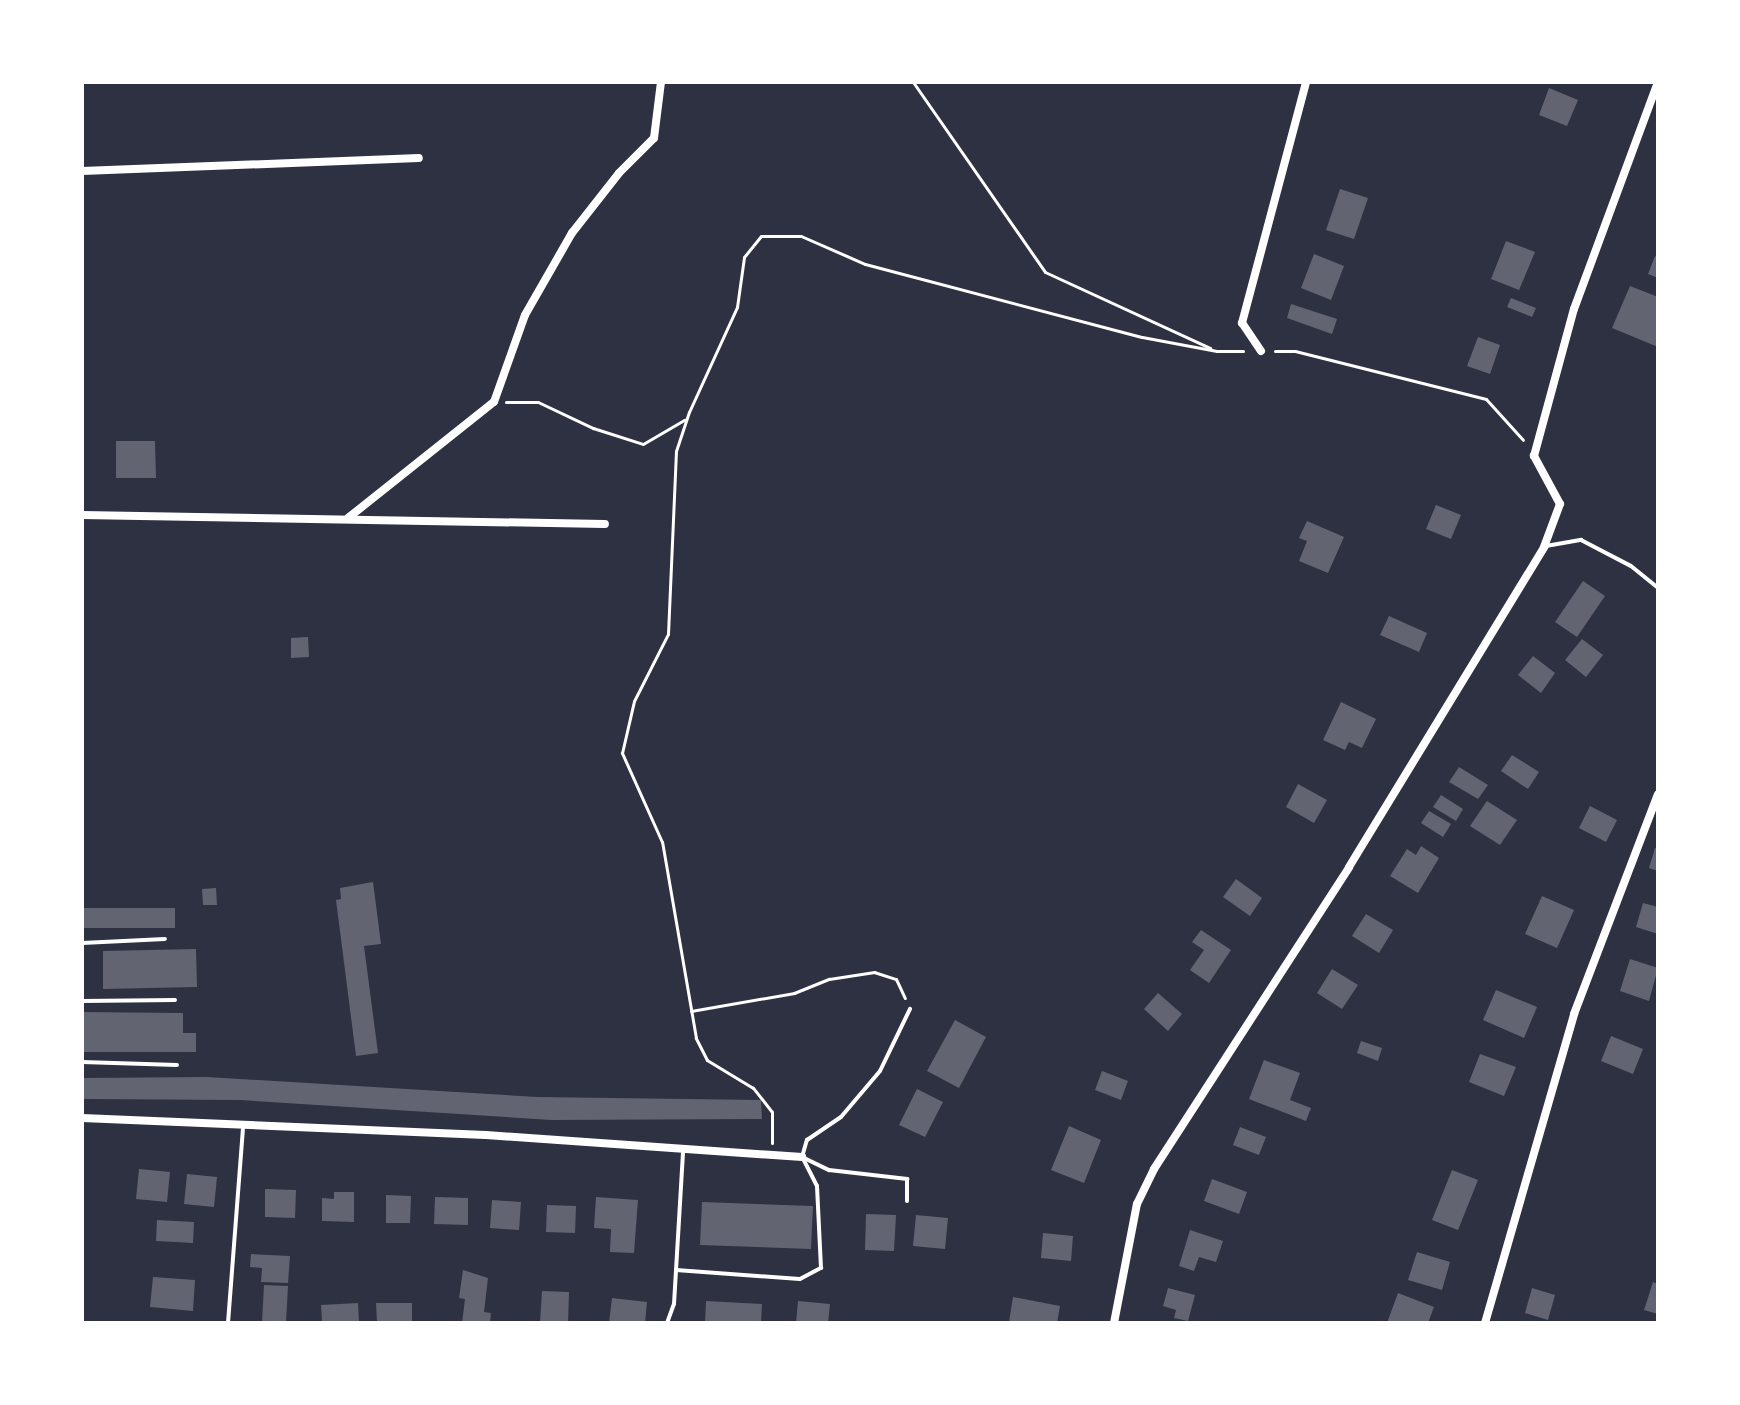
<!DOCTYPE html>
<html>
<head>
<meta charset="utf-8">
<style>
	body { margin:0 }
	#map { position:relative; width:1740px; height:1405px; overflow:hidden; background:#2d3142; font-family:"Fira Sans Condensed",sans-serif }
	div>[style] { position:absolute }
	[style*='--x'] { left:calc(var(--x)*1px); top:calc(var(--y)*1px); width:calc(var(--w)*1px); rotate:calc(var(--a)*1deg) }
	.building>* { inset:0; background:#626471 }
	.path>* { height:3px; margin:-1.5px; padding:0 1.5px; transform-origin:1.5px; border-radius:1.5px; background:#fff }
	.service>* { height:4px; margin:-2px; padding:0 2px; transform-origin:2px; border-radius:2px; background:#fff }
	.minor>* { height:8px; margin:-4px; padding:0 4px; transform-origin:4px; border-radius:4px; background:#fff }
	span { translate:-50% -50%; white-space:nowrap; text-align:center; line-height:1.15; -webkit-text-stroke:8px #fff; paint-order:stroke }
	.frame { position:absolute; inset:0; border:84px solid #fff; pointer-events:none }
</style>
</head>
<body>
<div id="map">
	<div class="building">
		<div style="clip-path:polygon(1549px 88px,1578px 100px,1567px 126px,1539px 115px)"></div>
		<div style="clip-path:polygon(1340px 189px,1368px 198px,1354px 239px,1326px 230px)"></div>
		<div style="clip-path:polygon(1506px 241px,1535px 252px,1519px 290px,1491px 279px)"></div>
		<div style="clip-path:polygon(1314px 254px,1344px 266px,1331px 300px,1301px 288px)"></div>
		<div style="clip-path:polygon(1655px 256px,1658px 258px,1658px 278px,1648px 274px)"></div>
		<div style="clip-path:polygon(1630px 286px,1658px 297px,1658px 347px,1612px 328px)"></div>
		<div style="clip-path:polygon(1511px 298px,1536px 308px,1532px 317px,1507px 307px)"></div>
		<div style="clip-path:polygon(1291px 304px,1337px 319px,1332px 334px,1287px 318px)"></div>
		<div style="clip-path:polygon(1478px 337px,1500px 345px,1490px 374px,1467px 366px)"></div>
		<div style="clip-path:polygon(116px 441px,155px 441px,156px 478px,116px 478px)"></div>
		<div style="clip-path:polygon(1436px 505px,1461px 515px,1451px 539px,1426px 529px)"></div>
		<div style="clip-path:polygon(1307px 521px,1344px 537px,1328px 573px,1299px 561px,1307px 541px,1299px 538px)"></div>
		<div style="clip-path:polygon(1583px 581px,1605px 596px,1577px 637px,1555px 622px)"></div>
		<div style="clip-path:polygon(1389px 616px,1427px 633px,1419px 652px,1380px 635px)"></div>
		<div style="clip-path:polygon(308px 637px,309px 657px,291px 658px,291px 638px)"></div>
		<div style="clip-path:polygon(1582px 639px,1603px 655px,1586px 677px,1565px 660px)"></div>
		<div style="clip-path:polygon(1533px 656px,1555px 673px,1541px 693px,1518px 675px)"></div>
		<div style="clip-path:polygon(1341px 702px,1376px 719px,1362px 748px,1349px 742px,1345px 750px,1323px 740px)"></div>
		<div style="clip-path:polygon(1512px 755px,1539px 772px,1528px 789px,1501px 771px)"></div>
		<div style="clip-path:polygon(1459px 767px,1488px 785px,1478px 799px,1449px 782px)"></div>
		<div style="clip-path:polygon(1298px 784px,1327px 800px,1314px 823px,1286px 807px)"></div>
		<div style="clip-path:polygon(1441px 795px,1463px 809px,1456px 821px,1433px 807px)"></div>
		<div style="clip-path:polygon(1487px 801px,1517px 820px,1500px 845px,1470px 826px)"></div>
		<div style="clip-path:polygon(1590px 806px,1617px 820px,1606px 842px,1579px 828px)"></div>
		<div style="clip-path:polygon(1429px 811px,1451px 824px,1443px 837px,1421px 823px)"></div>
		<div style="clip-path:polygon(1421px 846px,1439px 858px,1418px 893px,1390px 876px,1407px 849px,1416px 855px)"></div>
		<div style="clip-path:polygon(1655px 848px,1658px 849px,1658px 871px,1649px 868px)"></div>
		<div style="clip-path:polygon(1236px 879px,1262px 898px,1250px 916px,1223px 897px)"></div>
		<div style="clip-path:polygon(373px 882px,381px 944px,364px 946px,378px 1053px,356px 1056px,336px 900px,341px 899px,340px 888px)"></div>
		<div style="clip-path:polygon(216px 888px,217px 905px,203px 905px,202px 889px)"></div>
		<div style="clip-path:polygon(1542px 896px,1574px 910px,1557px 948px,1525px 934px)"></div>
		<div style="clip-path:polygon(1643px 903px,1658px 907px,1658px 934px,1636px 927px)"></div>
		<div style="clip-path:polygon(83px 908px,175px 908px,175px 928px,83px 928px)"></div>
		<div style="clip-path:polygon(1366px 914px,1393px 930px,1379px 953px,1352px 936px)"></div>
		<div style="clip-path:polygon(1201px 930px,1231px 950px,1209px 983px,1190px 970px,1204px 950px,1192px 942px)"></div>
		<div style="clip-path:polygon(196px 949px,197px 987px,103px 989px,103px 951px)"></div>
		<div style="clip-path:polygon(1630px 959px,1658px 968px,1649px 1001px,1620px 991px)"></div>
		<div style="clip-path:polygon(1332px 969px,1358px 985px,1342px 1009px,1317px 993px)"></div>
		<div style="clip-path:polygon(1496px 990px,1537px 1007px,1524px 1038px,1483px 1020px)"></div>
		<div style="clip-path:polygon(1158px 993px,1182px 1014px,1168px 1031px,1144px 1009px)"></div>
		<div style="clip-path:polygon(82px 1012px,183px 1013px,183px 1033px,196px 1033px,196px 1052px,82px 1052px)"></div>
		<div style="clip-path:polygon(955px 1020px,986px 1037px,959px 1088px,927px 1071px)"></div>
		<div style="clip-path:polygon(1611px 1036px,1643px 1049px,1633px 1074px,1601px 1061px)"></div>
		<div style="clip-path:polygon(1361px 1041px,1382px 1048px,1378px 1061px,1357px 1053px)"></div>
		<div style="clip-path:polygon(1480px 1054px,1516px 1067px,1504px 1096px,1469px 1082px)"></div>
		<div style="clip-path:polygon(1264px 1060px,1300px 1073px,1290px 1100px,1311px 1108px,1306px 1121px,1249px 1099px)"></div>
		<div style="clip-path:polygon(1102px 1071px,1128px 1081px,1121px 1100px,1095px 1090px)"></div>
		<div style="clip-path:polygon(207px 1077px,537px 1097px,761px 1100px,762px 1119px,551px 1120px,240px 1100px,82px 1099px,82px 1078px)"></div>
		<div style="clip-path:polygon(917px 1089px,943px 1102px,925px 1137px,899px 1125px)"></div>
		<div style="clip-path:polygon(1069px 1126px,1101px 1140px,1084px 1183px,1051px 1170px)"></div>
		<div style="clip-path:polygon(1240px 1127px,1266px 1137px,1259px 1155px,1233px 1145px)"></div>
		<div style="clip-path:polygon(139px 1169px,170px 1172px,167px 1202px,136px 1199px)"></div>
		<div style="clip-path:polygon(1452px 1170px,1478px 1180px,1458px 1230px,1432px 1220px)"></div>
		<div style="clip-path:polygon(187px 1174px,217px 1177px,214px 1207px,184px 1204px)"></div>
		<div style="clip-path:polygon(1212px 1179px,1247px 1192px,1239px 1214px,1204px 1201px)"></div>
		<div style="clip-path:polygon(265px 1189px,296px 1190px,295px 1218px,265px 1217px)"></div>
		<div style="clip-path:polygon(334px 1192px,354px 1192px,354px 1222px,322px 1221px,322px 1198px,334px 1199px)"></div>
		<div style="clip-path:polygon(386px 1195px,411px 1196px,410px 1223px,386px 1223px)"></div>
		<div style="clip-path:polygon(435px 1197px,468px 1198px,468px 1225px,434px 1224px)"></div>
		<div style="clip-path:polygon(596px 1197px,638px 1200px,634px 1253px,610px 1252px,611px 1229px,594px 1228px)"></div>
		<div style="clip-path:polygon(492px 1200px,521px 1202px,519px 1230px,490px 1228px)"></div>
		<div style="clip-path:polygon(702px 1202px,813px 1206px,811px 1249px,700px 1245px)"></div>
		<div style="clip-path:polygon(547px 1205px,576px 1206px,575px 1233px,546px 1232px)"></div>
		<div style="clip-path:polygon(866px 1214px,896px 1215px,894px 1251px,865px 1250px)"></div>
		<div style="clip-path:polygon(916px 1215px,948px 1218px,945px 1249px,913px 1246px)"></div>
		<div style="clip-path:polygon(157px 1220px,194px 1222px,193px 1243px,156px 1241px)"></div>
		<div style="clip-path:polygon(1190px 1230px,1223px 1241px,1216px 1262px,1199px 1257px,1194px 1271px,1179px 1266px)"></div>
		<div style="clip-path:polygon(1043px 1233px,1073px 1236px,1071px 1261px,1041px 1258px)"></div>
		<div style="clip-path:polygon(1417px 1252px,1450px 1262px,1442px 1290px,1408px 1280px)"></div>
		<div style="clip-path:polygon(251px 1254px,290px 1256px,288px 1283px,261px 1282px,262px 1268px,250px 1267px)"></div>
		<div style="clip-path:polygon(463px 1270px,488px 1278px,484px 1312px,491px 1313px,490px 1323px,462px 1323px,465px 1299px,459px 1298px)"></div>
		<div style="clip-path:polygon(153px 1277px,195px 1280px,193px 1311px,150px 1307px)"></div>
		<div style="clip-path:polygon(1653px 1282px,1658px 1284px,1658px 1314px,1644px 1310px)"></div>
		<div style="clip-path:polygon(264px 1285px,288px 1286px,286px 1323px,262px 1323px)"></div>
		<div style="clip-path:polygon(1168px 1288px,1195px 1295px,1188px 1321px,1174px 1318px,1176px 1310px,1163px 1306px)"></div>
		<div style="clip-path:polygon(1532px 1288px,1555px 1295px,1548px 1320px,1525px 1313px)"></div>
		<div style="clip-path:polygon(542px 1291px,569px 1292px,568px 1323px,540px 1322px)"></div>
		<div style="clip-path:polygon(1398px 1293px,1434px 1307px,1428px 1323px,1387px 1323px)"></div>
		<div style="clip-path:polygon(1013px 1297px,1060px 1306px,1057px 1323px,1009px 1322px)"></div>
		<div style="clip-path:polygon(612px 1298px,647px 1302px,645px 1323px,609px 1323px)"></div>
		<div style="clip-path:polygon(706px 1301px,762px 1304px,761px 1323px,705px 1323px)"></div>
		<div style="clip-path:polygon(798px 1301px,830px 1304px,828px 1323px,796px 1323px)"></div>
		<div style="clip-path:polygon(358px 1303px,359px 1323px,322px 1323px,321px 1305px)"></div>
		<div style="clip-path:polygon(376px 1303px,412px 1303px,412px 1323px,377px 1323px)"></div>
	</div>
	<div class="path">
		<div style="--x:913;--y:82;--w:231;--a:55.2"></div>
		<div style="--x:1045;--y:272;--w:182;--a:24.7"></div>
		<div style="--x:1275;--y:351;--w:20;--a:0"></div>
		<div style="--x:1295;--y:351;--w:197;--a:14.1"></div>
		<div style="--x:1486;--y:399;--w:55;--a:47.9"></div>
		<div style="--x:506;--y:402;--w:32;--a:0"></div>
		<div style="--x:538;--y:402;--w:61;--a:25.3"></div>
		<div style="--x:593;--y:428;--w:52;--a:17.7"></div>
		<div style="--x:643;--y:444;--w:48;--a:-30.3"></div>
		<div style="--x:691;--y:1011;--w:105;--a:-9.9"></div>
		<div style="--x:794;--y:993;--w:38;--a:-22"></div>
		<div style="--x:829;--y:979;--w:46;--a:-8.8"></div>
		<div style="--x:874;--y:972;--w:23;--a:18"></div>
		<div style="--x:896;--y:979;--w:21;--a:65"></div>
		<div style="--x:772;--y:1143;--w:31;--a:-90"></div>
		<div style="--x:772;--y:1112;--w:31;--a:-128"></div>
		<div style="--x:753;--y:1088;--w:54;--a:-148.7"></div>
		<div style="--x:707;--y:1060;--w:25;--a:-117"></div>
		<div style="--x:696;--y:1038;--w:199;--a:-99.8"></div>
		<div style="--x:662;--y:842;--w:98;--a:-114.2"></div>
		<div style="--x:622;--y:753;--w:53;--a:-77"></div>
		<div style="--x:634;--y:701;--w:75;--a:-63.1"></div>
		<div style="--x:668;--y:634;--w:183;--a:-87.5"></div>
		<div style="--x:676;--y:451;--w:41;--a:-71.6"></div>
		<div style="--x:689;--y:412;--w:115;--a:-65.4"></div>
		<div style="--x:737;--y:307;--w:50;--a:-82"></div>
		<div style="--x:744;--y:257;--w:27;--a:-51"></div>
		<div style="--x:761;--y:236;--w:40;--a:0"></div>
		<div style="--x:801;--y:236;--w:70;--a:23.6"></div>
		<div style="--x:865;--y:264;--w:286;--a:14.8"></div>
		<div style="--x:1142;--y:337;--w:76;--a:10.6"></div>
		<div style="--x:1217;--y:351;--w:26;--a:0"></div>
	</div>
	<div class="service">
		<div style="--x:1546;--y:546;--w:36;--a:-10"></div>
		<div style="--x:1581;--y:540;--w:56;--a:27.5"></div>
		<div style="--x:1631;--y:566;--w:35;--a:39"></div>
		<div style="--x:82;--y:943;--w:83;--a:-2.8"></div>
		<div style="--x:82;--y:1001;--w:93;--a:-0.6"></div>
		<div style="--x:82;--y:1062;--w:95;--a:1.8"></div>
		<div style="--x:802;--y:1157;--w:18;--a:-74"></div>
		<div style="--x:807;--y:1140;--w:41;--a:-34.1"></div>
		<div style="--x:841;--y:1117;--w:60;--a:-49.7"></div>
		<div style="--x:880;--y:1071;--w:69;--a:-64.2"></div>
		<div style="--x:676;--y:1270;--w:124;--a:4.2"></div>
		<div style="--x:800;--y:1279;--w:24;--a:-28"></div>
		<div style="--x:821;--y:1268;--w:82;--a:-92.8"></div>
		<div style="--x:817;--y:1186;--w:33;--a:-117"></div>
		<div style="--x:802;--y:1157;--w:30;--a:26"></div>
		<div style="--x:829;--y:1170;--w:79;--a:6.6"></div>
		<div style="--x:907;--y:1179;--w:22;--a:90"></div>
		<div style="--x:228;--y:1323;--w:198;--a:-85.6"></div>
		<div style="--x:667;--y:1323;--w:20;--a:-70"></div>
		<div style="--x:674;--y:1304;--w:153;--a:-86.6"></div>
	</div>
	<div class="minor">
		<div style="--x:82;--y:171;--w:337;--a:-2.2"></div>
		<div style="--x:1261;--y:351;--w:34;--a:-124"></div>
		<div style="--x:1242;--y:323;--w:249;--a:-75.1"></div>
		<div style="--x:82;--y:515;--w:523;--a:0.99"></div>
		<div style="--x:348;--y:518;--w:186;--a:-38.5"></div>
		<div style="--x:494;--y:402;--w:92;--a:-70.4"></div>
		<div style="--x:525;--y:315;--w:95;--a:-60.2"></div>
		<div style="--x:572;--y:233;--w:76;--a:-51.9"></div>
		<div style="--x:619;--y:173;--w:49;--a:-45"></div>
		<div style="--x:654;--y:138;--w:56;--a:-82.9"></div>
		<div style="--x:82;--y:1118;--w:404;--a:2.4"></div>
		<div style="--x:486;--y:1135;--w:317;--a:4"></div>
		<div style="--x:1114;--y:1323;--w:121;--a:-79.1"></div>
		<div style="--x:1137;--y:1204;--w:39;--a:-64"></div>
		<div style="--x:1154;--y:1169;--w:359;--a:-57.1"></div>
		<div style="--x:1349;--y:867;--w:375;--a:-58.6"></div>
		<div style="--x:1544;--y:547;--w:46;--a:-69.6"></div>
		<div style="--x:1560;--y:504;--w:55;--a:-118.4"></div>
		<div style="--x:1534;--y:456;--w:152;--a:-74.8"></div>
		<div style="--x:1574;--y:309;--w:242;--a:-69.7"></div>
		<div style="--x:1485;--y:1323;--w:322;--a:-73.9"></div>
		<div style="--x:1574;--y:1014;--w:235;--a:-69.1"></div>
	</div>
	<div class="frame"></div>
</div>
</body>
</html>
